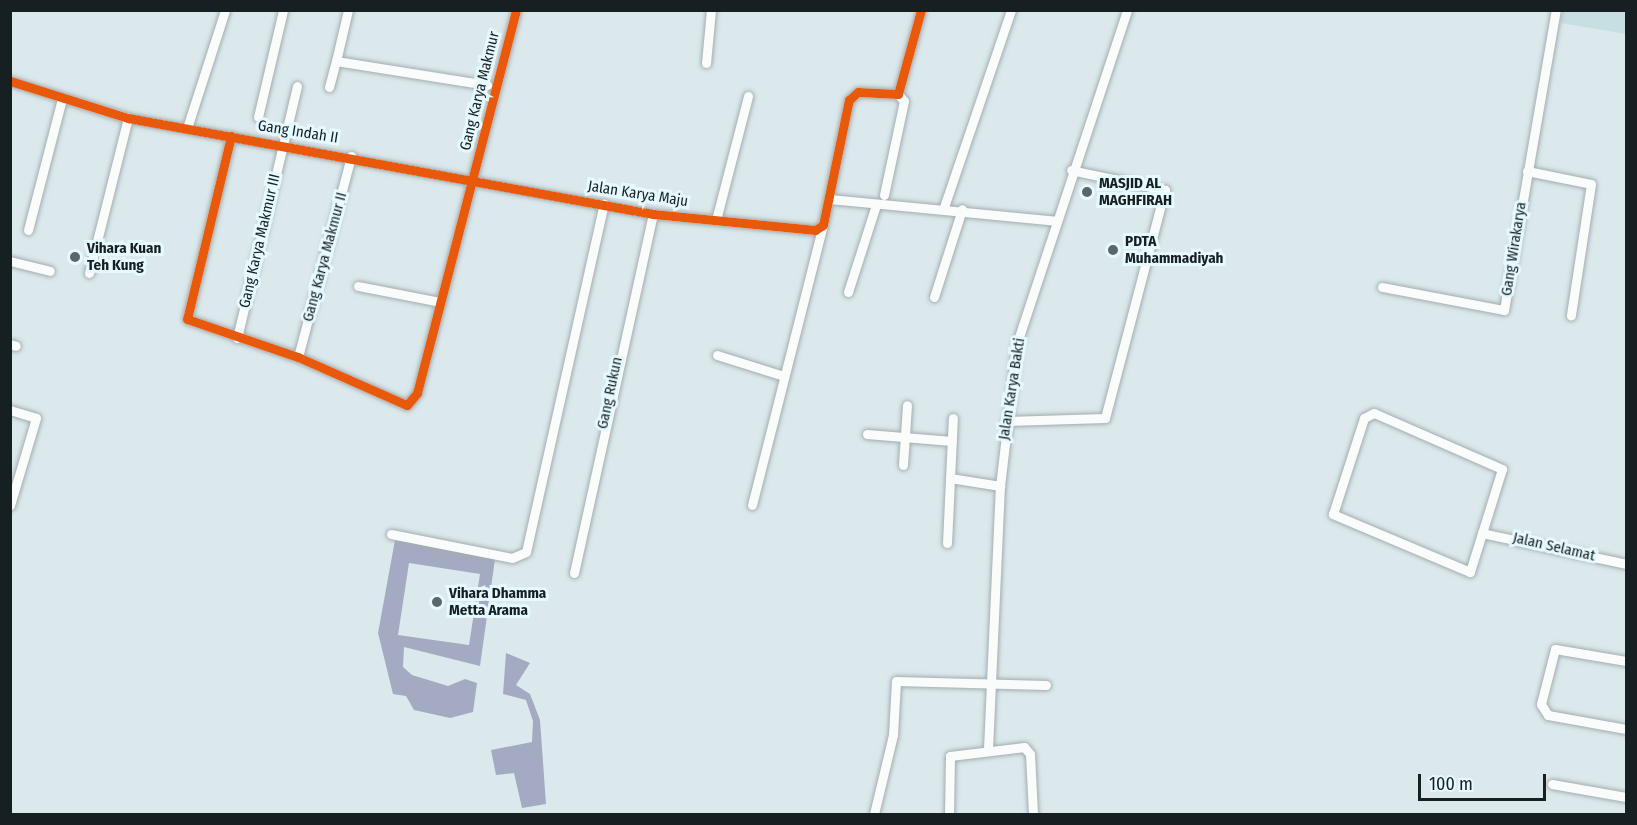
<!DOCTYPE html>
<html>
<head>
<meta charset="utf-8">
<style>
	body { margin:0 }
	#map { position:relative; width:1637px; height:825px; overflow:hidden; background:#dce9ec; font-family:"Fira Sans Condensed",sans-serif }
	div>[style] { position:absolute }
	[style*='--x'] { left:calc(var(--x)*1px); top:calc(var(--y)*1px); width:calc(var(--w)*1px); rotate:calc(var(--a)*1deg) }
	.built>* { inset:0; background:#c7dee3 }
	.water>* { inset:0; background:#a4aac2 }
	.roads { filter:drop-shadow(0 0 2px #a3adb0) drop-shadow(0 0 2px #a3adb0) }
	.minor>* { height:9px; margin:-4.5px; padding:0 4.5px; transform-origin:4.5px; border-radius:4.5px; background:#fafcfc }
	.cycleway>* { height:9px; margin:-4.5px; padding:0 4.5px; transform-origin:4.5px; border-radius:4.5px; background:#e8590c }
	.dots>* { width:16px; height:16px; translate:-50% -50%; box-sizing:border-box; border:3px solid #e6f9fe; border-radius:50% }
	span { translate:-50% -50%; white-space:nowrap; text-align:center; line-height:1.15; -webkit-text-stroke:6px #e6f9fe; paint-order:stroke }
	.street-label { font-size:15px; color:#161f21 }
	.poi-label { font-size:15px; color:#161f21; font-weight:700 }
	.left { translate:0 -50%; text-align:left }
	.frame { position:absolute; inset:0; border:12px solid #161f21; pointer-events:none }
	.scale { position:absolute; left:1418px; top:774px; width:128px; height:27px; box-sizing:border-box; border:3px solid #161f21; border-top:0; padding-left:8px; font-size:18px; line-height:21px; white-space:nowrap; color:#161f21; -webkit-text-stroke:4px #e6f9fe; paint-order:stroke }
</style>
</head>
<body>
<div id="map">
	<div class="built">
		<div style="clip-path:polygon(1563px 11px,1626px 11px,1626px 34px,1561px 23px)"></div>
	</div>
	<div class="water">
		<div style="clip-path:polygon(evenodd,395px 540px,495px 559px,480px 666px,404px 647px,403px 667px,412px 675px,448px 686px,465px 679px,477px 683px,473px 712px,450px 718px,414px 710px,406px 696px,393px 694px,378px 633px,395px 540px,409px 563px,480px 574px,469px 645px,398px 635px,409px 563px)"></div>
		<div style="clip-path:polygon(506px 653px,530px 663px,516px 685px,530px 694px,540px 720px,546px 804px,522px 808px,514px 773px,496px 775px,491px 750px,532px 742px,533px 721px,526px 700px,503px 694px)"></div>
	</div>
	<div class="roads">
		<div class="minor">
			<div style="--x:348;--y:10;--w:52;--a:103.2"></div>
			<div style="--x:336;--y:61;--w:153;--a:9"></div>
			<div style="--x:706;--y:63;--w:53;--a:-84.6"></div>
			<div style="--x:10;--y:81;--w:124;--a:17.4"></div>
			<div style="--x:128;--y:118;--w:534;--a:10.36"></div>
			<div style="--x:653;--y:214;--w:163;--a:5.6"></div>
			<div style="--x:815;--y:230;--w:9;--a:-32"></div>
			<div style="--x:823;--y:225;--w:128;--a:-78.3"></div>
			<div style="--x:849;--y:100;--w:12;--a:-42"></div>
			<div style="--x:858;--y:92;--w:40;--a:2.9"></div>
			<div style="--x:898;--y:94;--w:87;--a:-74.7"></div>
			<div style="--x:329;--y:87;--w:27;--a:-75"></div>
			<div style="--x:258;--y:117;--w:110;--a:-76.8"></div>
			<div style="--x:187;--y:128;--w:124;--a:-72.1"></div>
			<div style="--x:231;--y:136;--w:188;--a:103.5"></div>
			<div style="--x:187;--y:319;--w:117;--a:18.9"></div>
			<div style="--x:298;--y:357;--w:119;--a:23.8"></div>
			<div style="--x:407;--y:405;--w:16;--a:-50"></div>
			<div style="--x:417;--y:393;--w:396;--a:-75.5"></div>
			<div style="--x:1527;--y:171;--w:65;--a:11.5"></div>
			<div style="--x:1591;--y:184;--w:133;--a:98.7"></div>
			<div style="--x:884;--y:195;--w:96;--a:-78"></div>
			<div style="--x:904;--y:101;--w:9;--a:-131"></div>
			<div style="--x:829;--y:199;--w:228;--a:5.5"></div>
			<div style="--x:944;--y:207;--w:208;--a:-71.2"></div>
			<div style="--x:716;--y:220;--w:128;--a:-75.5"></div>
			<div style="--x:28;--y:230;--w:135;--a:-75.5"></div>
			<div style="--x:10;--y:261;--w:41;--a:14"></div>
			<div style="--x:89;--y:273;--w:160;--a:-75.9"></div>
			<div style="--x:358;--y:286;--w:84;--a:11"></div>
			<div style="--x:1382;--y:287;--w:124;--a:10.7"></div>
			<div style="--x:1504;--y:310;--w:304;--a:-80.2"></div>
			<div style="--x:848;--y:292;--w:91;--a:-72.2"></div>
			<div style="--x:934;--y:297;--w:92;--a:-72.3"></div>
			<div style="--x:237;--y:338;--w:259;--a:-76.6"></div>
			<div style="--x:10;--y:344;--w:6;--a:18"></div>
			<div style="--x:717;--y:355;--w:70;--a:17.4"></div>
			<div style="--x:298;--y:357;--w:208;--a:-75.2"></div>
			<div style="--x:10;--y:410;--w:27;--a:17"></div>
			<div style="--x:36;--y:418;--w:91;--a:106.6"></div>
			<div style="--x:1374;--y:413;--w:140;--a:23.6"></div>
			<div style="--x:1502;--y:469;--w:108;--a:107.3"></div>
			<div style="--x:1470;--y:572;--w:149;--a:-157.1"></div>
			<div style="--x:1333;--y:514;--w:101;--a:-72.1"></div>
			<div style="--x:1364;--y:418;--w:11;--a:-27"></div>
			<div style="--x:1006;--y:421;--w:99;--a:-1.7"></div>
			<div style="--x:1105;--y:418;--w:236;--a:-75.3"></div>
			<div style="--x:1165;--y:190;--w:96;--a:-168"></div>
			<div style="--x:867;--y:434;--w:85;--a:4.7"></div>
			<div style="--x:903;--y:465;--w:60;--a:-86.2"></div>
			<div style="--x:950;--y:478;--w:51;--a:9.1"></div>
			<div style="--x:752;--y:505;--w:289;--a:-75.8"></div>
			<div style="--x:1482;--y:533;--w:147;--a:12.1"></div>
			<div style="--x:391;--y:534;--w:123;--a:11.2"></div>
			<div style="--x:512;--y:558;--w:15;--a:-23"></div>
			<div style="--x:526;--y:552;--w:357;--a:-77.4"></div>
			<div style="--x:947;--y:543;--w:125;--a:-87.3"></div>
			<div style="--x:574;--y:573;--w:368;--a:-77.6"></div>
			<div style="--x:1626;--y:661;--w:72;--a:-170.4"></div>
			<div style="--x:1555;--y:649;--w:57;--a:104.3"></div>
			<div style="--x:1541;--y:704;--w:13;--a:58"></div>
			<div style="--x:1548;--y:715;--w:79;--a:10.2"></div>
			<div style="--x:988;--y:749;--w:263;--a:-87.4"></div>
			<div style="--x:1000;--y:486;--w:144;--a:-83.2"></div>
			<div style="--x:1017;--y:343;--w:351;--a:-71.7"></div>
			<div style="--x:1552;--y:784;--w:75;--a:10"></div>
			<div style="--x:874;--y:814;--w:81;--a:-76.5"></div>
			<div style="--x:893;--y:735;--w:54;--a:-86.8"></div>
			<div style="--x:896;--y:681;--w:150;--a:1.5"></div>
			<div style="--x:949;--y:814;--w:58;--a:-89"></div>
			<div style="--x:950;--y:756;--w:75;--a:-6.9"></div>
			<div style="--x:1024;--y:747;--w:9;--a:49"></div>
			<div style="--x:1030;--y:754;--w:60;--a:87.1"></div>
		</div>
	</div>
	<div class="cycleway">
		<div style="--x:10;--y:81;--w:124;--a:17.4"></div>
		<div style="--x:128;--y:118;--w:534;--a:10.36"></div>
		<div style="--x:653;--y:214;--w:163;--a:5.6"></div>
		<div style="--x:815;--y:230;--w:9;--a:-32"></div>
		<div style="--x:823;--y:225;--w:128;--a:-78.3"></div>
		<div style="--x:849;--y:100;--w:12;--a:-42"></div>
		<div style="--x:858;--y:92;--w:40;--a:2.9"></div>
		<div style="--x:898;--y:94;--w:87;--a:-74.7"></div>
		<div style="--x:231;--y:136;--w:188;--a:103.5"></div>
		<div style="--x:187;--y:319;--w:117;--a:18.9"></div>
		<div style="--x:298;--y:357;--w:119;--a:23.8"></div>
		<div style="--x:407;--y:405;--w:16;--a:-50"></div>
		<div style="--x:417;--y:393;--w:396;--a:-75.5"></div>
	</div>
	<div class="dots">
		<div style="left:1087px;top:192px;background:#5b6668"></div>
		<div style="left:1113px;top:250px;background:#5b6668"></div>
		<div style="left:75px;top:257px;background:#5b6668"></div>
		<div style="left:437px;top:602px;background:#5b6668"></div>
	</div>
	<div class="street-label">
		<span style="left:480px;top:91px;rotate:-76deg">Gang Karya Makmur</span>
		<span style="left:298px;top:132px;rotate:9deg">Gang Indah II</span>
		<span style="left:638px;top:194px;rotate:9deg">Jalan Karya Maju</span>
		<span style="left:260px;top:241px;rotate:-77deg">Gang Karya Makmur III</span>
		<span style="left:1514px;top:249px;rotate:-81deg">Gang Wirakarya</span>
		<span style="left:325px;top:257px;rotate:-75deg">Gang Karya Makmur II</span>
		<span style="left:1012px;top:389px;rotate:-81deg">Jalan Karya Bakti</span>
		<span style="left:610px;top:393px;rotate:-78deg">Gang Rukun</span>
		<span style="left:1554px;top:547px;rotate:13deg">Jalan Selamat</span>
	</div>
	<div class="poi-label">
		<span class="left" style="left:1099px;top:192px">MASJID AL<br>MAGHFIRAH</span>
		<span class="left" style="left:1125px;top:250px">PDTA<br>Muhammadiyah</span>
		<span class="left" style="left:87px;top:257px">Vihara Kuan<br>Teh Kung</span>
		<span class="left" style="left:449px;top:602px">Vihara Dhamma<br>Metta Arama</span>
	</div>
	<div class="frame"></div>
	<div class="scale">100 m</div>
</div>
</body>
</html>
